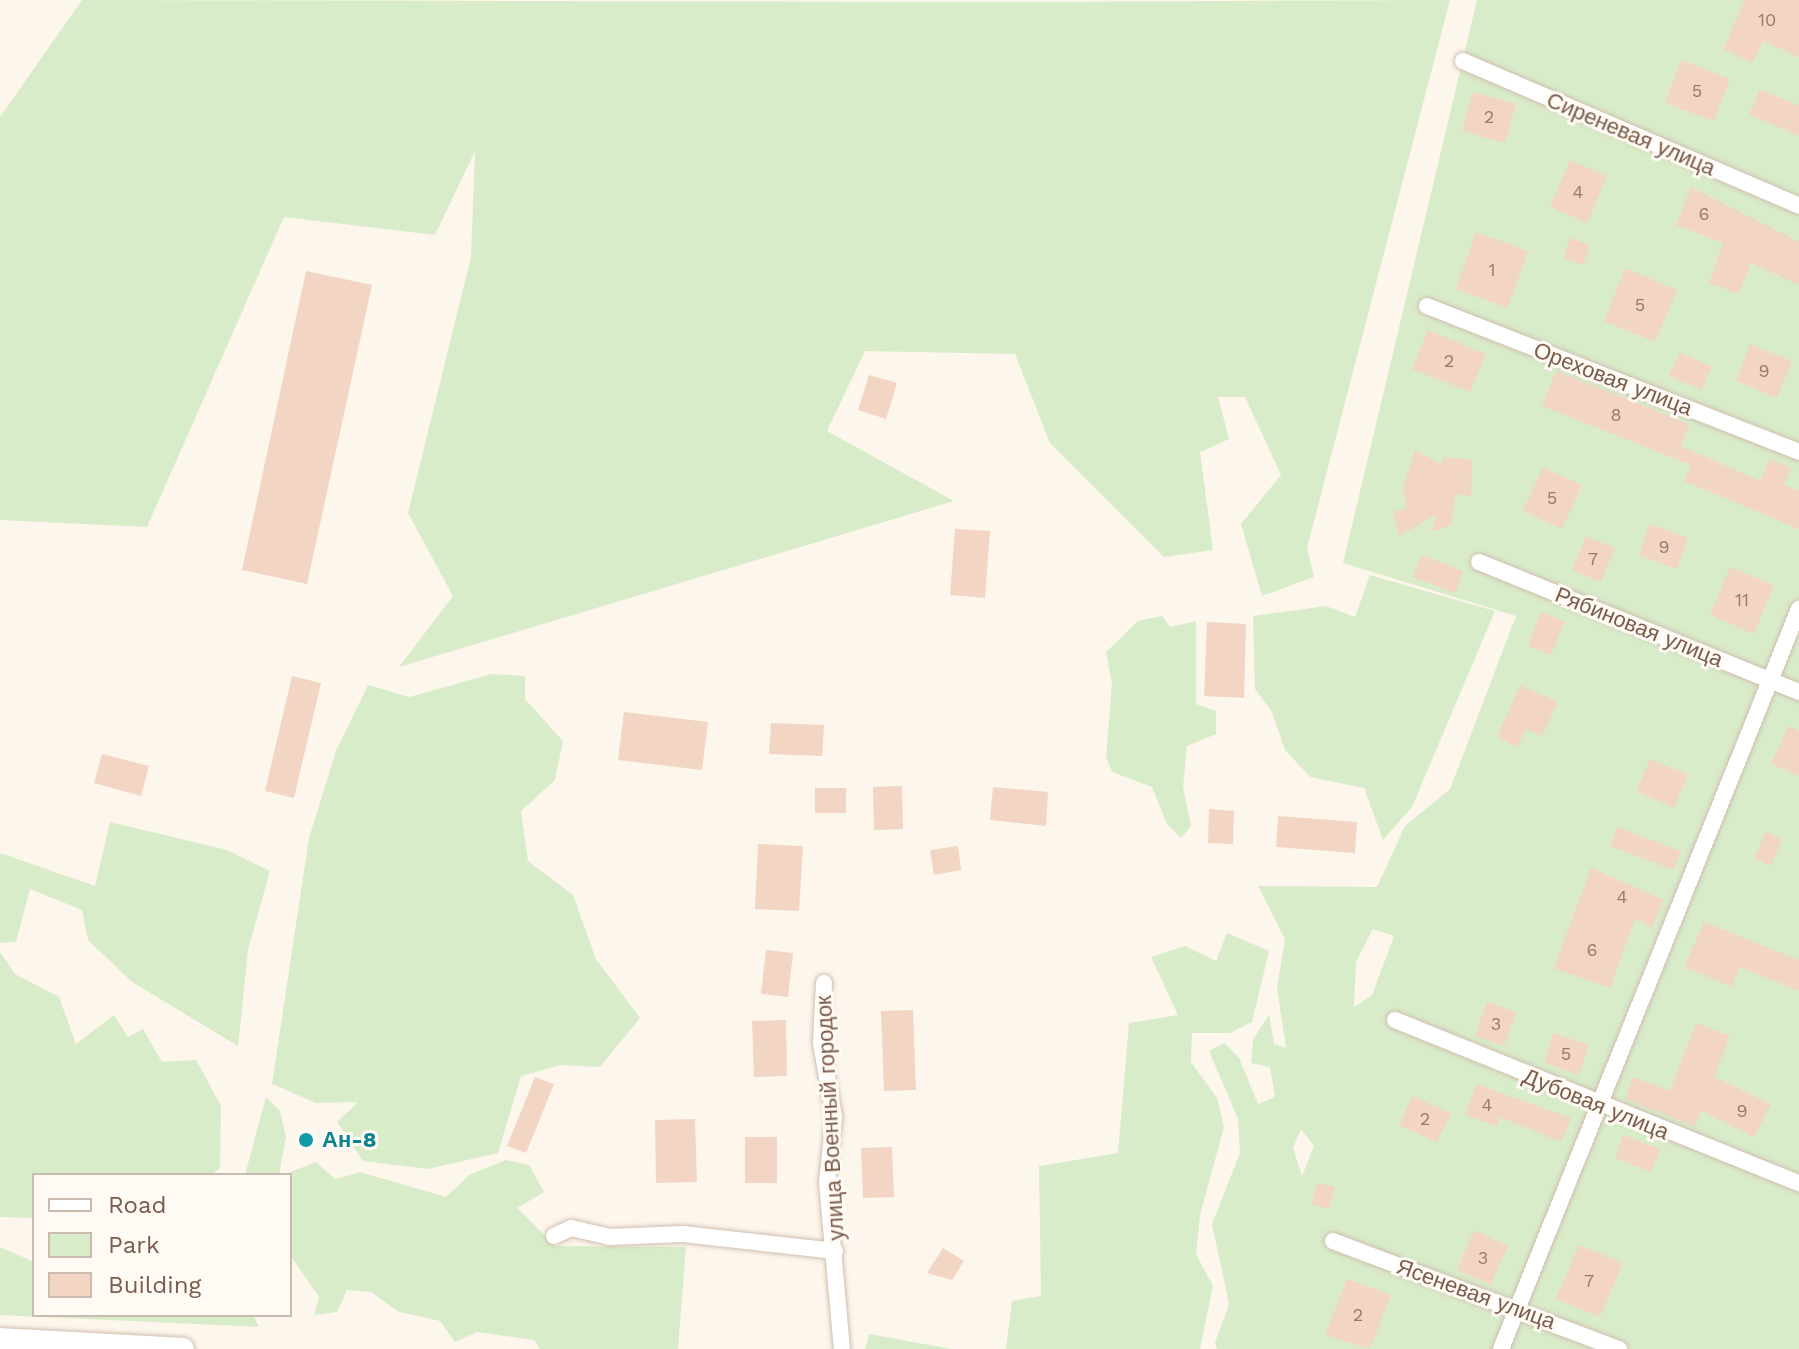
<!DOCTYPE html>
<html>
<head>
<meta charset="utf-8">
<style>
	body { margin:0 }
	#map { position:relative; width:1799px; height:1349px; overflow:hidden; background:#fdf6ec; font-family:"Work Sans",sans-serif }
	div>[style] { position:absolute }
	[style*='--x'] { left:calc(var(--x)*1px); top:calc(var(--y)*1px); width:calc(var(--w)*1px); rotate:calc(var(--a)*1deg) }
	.green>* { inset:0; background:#d8ecc9 }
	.building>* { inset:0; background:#f3d5c3 }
	.roads { filter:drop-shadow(0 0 2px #d1beb0) drop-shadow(0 0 2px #d1beb0) }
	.minor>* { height:16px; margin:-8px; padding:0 8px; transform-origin:8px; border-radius:8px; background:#fff }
	.secondary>* { height:22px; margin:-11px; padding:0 11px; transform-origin:11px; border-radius:11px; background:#fff }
	.dots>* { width:22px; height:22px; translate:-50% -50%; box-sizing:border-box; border:4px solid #fffaf3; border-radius:50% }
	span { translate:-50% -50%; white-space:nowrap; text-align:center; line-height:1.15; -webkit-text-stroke:6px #fffaf3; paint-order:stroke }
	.number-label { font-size:18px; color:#987a6a }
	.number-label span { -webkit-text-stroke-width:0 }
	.street-label { font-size:22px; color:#7a5c4d }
	.culture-label { font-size:22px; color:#0d838f; font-weight:700 }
	.left { translate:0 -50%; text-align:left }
	.legend { position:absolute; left:32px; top:1173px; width:260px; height:144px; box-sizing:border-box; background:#fffaf3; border:2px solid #cabbb1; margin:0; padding:10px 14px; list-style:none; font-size:24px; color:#7a5c4d }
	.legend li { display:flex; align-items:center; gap:16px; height:40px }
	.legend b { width:40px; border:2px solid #cabbb1 }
</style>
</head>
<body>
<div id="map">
	<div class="green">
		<div style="clip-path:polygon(82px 0,1003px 2px,1450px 0,1307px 548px,1314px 577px,1262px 596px,1241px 524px,1281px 475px,1245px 397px,1218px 397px,1229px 439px,1200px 452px,1213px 550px,1164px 557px,1050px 443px,1015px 354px,865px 351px,827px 431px,954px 501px,399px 667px,453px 596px,408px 513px,471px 257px,475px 151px,435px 235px,284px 217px,147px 527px,0 520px,0 117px)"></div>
		<div style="clip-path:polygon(evenodd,1477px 0,1799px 0,1799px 1349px,1217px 1349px,1215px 1343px,1229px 1304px,1212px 1224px,1240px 1153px,1238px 1119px,1209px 1051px,1224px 1043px,1239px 1058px,1258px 1104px,1275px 1097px,1270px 1067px,1251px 1063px,1253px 1040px,1269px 1014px,1274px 1044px,1286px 1048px,1277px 988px,1285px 939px,1258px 886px,1377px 887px,1405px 826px,1450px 789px,1516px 616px,1343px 563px,1477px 0,1373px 929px,1394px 936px,1372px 995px,1354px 1007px,1356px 962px,1373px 929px,1477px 0,1301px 1129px,1314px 1146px,1302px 1176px,1293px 1148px,1301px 1129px)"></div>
		<div style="clip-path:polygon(1370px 575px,1495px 611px,1412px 807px,1383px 840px,1364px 788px,1310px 777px,1285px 750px,1272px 712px,1255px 689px,1253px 616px,1326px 606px,1355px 617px)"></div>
		<div style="clip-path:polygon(1162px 616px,1170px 627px,1196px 621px,1196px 704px,1216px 711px,1216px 734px,1187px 746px,1183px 787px,1191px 826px,1181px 838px,1167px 824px,1152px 787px,1112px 772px,1106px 757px,1112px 684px,1106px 652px,1138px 621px)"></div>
		<div style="clip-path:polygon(492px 674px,525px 676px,525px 699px,563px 741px,555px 780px,521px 811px,528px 861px,573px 895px,596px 959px,640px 1018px,600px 1067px,561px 1065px,521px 1076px,498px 1153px,428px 1169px,363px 1161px,337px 1122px,358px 1102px,316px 1103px,272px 1084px,309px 838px,336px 751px,368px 685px,409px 697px)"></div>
		<div style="clip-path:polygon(110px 822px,227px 850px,270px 871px,248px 950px,238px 1046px,132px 982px,88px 940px,82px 910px,30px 889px,16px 942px,0 943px,0 853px,95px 886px)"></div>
		<div style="clip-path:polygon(1227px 933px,1269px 951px,1252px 1022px,1230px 1033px,1192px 1033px,1191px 1062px,1217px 1098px,1224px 1127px,1200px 1215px,1196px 1254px,1213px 1286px,1200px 1349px,1006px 1349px,1012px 1301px,1041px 1296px,1039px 1166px,1118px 1153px,1129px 1023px,1178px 1015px,1151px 957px,1185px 946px,1216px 961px)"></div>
		<div style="clip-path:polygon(0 952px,15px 974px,59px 997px,76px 1044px,114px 1015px,128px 1037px,143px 1029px,162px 1062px,196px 1060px,221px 1106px,220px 1168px,211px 1175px,34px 1175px,34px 1218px,0 1217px)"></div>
		<div style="clip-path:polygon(266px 1097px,280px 1111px,286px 1137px,279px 1175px,245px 1175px)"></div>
		<div style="clip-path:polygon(506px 1160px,529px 1165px,544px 1192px,517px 1208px,555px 1246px,686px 1247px,678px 1349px,540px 1349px,534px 1340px,477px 1332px,455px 1342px,440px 1321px,399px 1312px,371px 1292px,347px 1290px,337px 1312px,314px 1315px,319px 1297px,290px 1255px,290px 1175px,283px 1175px,316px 1162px,335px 1179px,360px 1172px,446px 1197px,469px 1175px)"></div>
		<div style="clip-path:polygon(0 1247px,34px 1262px,34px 1315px,253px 1315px,259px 1327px,0 1315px)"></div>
		<div style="clip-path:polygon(869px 1334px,951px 1349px,865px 1349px)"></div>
	</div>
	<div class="building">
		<div style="clip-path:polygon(1745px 0,1799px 0,1799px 57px,1763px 41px,1753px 63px,1723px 49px)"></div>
		<div style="clip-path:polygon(1681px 60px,1730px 79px,1714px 121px,1665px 103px)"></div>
		<div style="clip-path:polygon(1760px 90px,1799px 105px,1799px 136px,1749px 114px)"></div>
		<div style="clip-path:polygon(1473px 92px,1516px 104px,1505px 143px,1462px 131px)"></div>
		<div style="clip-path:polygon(1570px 160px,1607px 176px,1587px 223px,1550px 207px)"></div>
		<div style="clip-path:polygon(1691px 187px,1799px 242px,1799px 285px,1751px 263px,1739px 294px,1709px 283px,1723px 243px,1676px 225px)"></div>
		<div style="clip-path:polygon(1476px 232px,1528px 251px,1508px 308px,1456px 289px)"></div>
		<div style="clip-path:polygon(1570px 238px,1590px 245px,1583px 265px,1563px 258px)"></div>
		<div style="clip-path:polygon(1625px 268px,1677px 290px,1655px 342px,1604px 321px)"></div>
		<div style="clip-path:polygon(306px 271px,372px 285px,307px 584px,242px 570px)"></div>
		<div style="clip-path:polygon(1428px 330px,1486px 354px,1470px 392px,1412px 369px)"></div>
		<div style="clip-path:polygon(1750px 344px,1792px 361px,1777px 398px,1736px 381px)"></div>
		<div style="clip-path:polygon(1680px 352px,1712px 367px,1701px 390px,1669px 376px)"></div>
		<div style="clip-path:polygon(1556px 371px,1689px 424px,1681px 446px,1760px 481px,1769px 459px,1791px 468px,1784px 485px,1799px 491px,1799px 529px,1684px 481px,1691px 465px,1542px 406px)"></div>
		<div style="clip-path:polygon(869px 375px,897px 383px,886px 419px,858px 410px)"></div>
		<div style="clip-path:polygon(1415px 450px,1442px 464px,1444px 457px,1472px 460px,1471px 496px,1456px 494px,1451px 525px,1431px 532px,1437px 514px,1399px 536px,1393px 512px,1406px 508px,1403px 487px)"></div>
		<div style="clip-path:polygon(1543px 467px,1582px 485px,1562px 529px,1523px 511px)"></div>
		<div style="clip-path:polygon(1650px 524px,1688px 538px,1677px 569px,1639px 555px)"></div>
		<div style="clip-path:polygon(955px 529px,990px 531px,985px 598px,950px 595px)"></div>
		<div style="clip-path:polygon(1586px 536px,1615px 548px,1601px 582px,1572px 570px)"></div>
		<div style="clip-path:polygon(1422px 555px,1463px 571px,1455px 593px,1413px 577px)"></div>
		<div style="clip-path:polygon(1730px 567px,1774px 585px,1754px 634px,1710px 615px)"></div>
		<div style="clip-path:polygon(1541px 612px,1565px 622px,1551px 655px,1528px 646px)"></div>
		<div style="clip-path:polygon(1207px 622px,1246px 624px,1244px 698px,1204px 696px)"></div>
		<div style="clip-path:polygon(292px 676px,321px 683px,294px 798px,265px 791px)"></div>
		<div style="clip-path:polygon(1520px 685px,1558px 702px,1542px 736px,1525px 729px,1518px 747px,1497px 737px)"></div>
		<div style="clip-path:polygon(624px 712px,708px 722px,702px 770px,618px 760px)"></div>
		<div style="clip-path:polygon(771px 723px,824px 725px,822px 756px,769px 754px)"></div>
		<div style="clip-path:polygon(1788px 726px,1799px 731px,1799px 776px,1771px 764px)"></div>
		<div style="clip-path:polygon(102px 754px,149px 766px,141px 796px,94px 783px)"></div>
		<div style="clip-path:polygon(1650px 759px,1688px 775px,1674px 808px,1636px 791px)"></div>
		<div style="clip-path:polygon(902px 786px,903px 829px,874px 830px,873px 787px)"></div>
		<div style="clip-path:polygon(993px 787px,1048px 792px,1046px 826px,990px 820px)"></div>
		<div style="clip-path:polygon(815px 788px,846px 788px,846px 813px,815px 813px)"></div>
		<div style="clip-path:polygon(1209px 809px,1234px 811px,1233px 844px,1208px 843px)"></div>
		<div style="clip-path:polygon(1278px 816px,1357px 822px,1355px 853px,1276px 847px)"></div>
		<div style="clip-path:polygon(1617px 827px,1681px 851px,1674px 870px,1610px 846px)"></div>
		<div style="clip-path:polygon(1766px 832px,1782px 839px,1771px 866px,1754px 858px)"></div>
		<div style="clip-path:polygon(758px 844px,803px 846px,799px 911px,755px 909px)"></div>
		<div style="clip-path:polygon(958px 846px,961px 870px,934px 875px,930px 850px)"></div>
		<div style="clip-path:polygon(1591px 868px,1664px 900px,1652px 927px,1635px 919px,1610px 988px,1554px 968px)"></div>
		<div style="clip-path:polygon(1704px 922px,1799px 960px,1799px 991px,1740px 967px,1732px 987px,1684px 967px)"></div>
		<div style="clip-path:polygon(766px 950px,793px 953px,788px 997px,761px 994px)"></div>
		<div style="clip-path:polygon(1487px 1002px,1516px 1012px,1504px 1046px,1475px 1036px)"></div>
		<div style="clip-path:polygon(913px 1010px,916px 1090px,884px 1091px,881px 1011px)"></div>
		<div style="clip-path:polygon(786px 1020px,787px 1076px,754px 1077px,752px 1021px)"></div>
		<div style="clip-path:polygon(1696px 1023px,1730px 1036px,1714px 1077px,1771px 1104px,1754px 1137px,1701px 1111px,1695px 1126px,1625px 1099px,1633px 1077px,1670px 1091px)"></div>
		<div style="clip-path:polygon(1553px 1033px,1589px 1045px,1579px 1075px,1544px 1063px)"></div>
		<div style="clip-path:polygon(535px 1077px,554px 1084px,526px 1153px,507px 1146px)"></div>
		<div style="clip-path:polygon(1476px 1084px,1571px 1118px,1561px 1142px,1500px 1117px,1497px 1126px,1465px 1115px)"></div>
		<div style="clip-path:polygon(1413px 1096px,1451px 1113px,1437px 1142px,1399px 1125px)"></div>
		<div style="clip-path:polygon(695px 1119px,697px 1182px,656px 1183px,655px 1120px)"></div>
		<div style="clip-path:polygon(1623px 1135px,1660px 1149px,1651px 1172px,1615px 1158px)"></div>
		<div style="clip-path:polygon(745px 1137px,777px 1137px,777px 1183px,745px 1183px)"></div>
		<div style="clip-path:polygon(892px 1147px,894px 1197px,863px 1198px,861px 1148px)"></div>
		<div style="clip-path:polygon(1317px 1183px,1335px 1187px,1329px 1209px,1312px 1204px)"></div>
		<div style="clip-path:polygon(1474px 1230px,1508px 1246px,1491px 1285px,1457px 1270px)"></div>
		<div style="clip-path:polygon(1579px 1245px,1623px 1263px,1600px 1317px,1556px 1299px)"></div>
		<div style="clip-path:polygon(943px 1248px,964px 1261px,952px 1280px,927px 1273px)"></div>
		<div style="clip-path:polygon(1347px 1279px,1391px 1295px,1370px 1349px,1325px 1335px)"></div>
	</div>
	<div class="roads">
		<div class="minor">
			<div style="--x:1463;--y:61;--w:366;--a:23.3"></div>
			<div style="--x:1427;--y:306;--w:400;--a:21.4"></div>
			<div style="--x:1479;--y:562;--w:345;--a:22.1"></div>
			<div style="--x:824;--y:983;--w:60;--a:92.9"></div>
			<div style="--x:821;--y:1043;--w:75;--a:80"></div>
			<div style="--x:834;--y:1117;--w:65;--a:96.1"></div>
			<div style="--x:827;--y:1182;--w:168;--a:84.9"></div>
			<div style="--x:1395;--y:1020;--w:436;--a:22"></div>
			<div style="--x:554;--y:1236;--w:19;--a:-25"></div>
			<div style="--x:571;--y:1228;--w:39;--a:13"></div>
			<div style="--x:609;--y:1237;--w:74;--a:-2.3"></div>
			<div style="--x:683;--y:1234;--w:153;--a:6.4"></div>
			<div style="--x:1333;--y:1241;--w:306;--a:20.7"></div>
			<div style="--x:1501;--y:1349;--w:798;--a:-68.07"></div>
		</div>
		<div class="secondary">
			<div style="--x:0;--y:1339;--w:183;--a:3.1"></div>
		</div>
	</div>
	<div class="dots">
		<div style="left:306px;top:1140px;background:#0f9aa8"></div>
	</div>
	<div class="number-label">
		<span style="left:1767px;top:20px">10</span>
		<span style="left:1697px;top:91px">5</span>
		<span style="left:1489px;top:117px">2</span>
		<span style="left:1578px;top:192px">4</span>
		<span style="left:1704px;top:214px">6</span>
		<span style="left:1492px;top:270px">1</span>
		<span style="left:1640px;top:305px">5</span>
		<span style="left:1449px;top:361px">2</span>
		<span style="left:1764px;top:371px">9</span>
		<span style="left:1616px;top:415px">8</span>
		<span style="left:1552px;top:498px">5</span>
		<span style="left:1664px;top:547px">9</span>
		<span style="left:1593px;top:559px">7</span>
		<span style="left:1742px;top:600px">11</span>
		<span style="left:1622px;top:897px">4</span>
		<span style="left:1592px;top:950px">6</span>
		<span style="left:1496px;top:1024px">3</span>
		<span style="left:1566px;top:1054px">5</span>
		<span style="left:1487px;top:1105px">4</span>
		<span style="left:1742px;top:1111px">9</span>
		<span style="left:1425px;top:1119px">2</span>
		<span style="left:1483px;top:1258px">3</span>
		<span style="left:1589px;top:1281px">7</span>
		<span style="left:1358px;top:1315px">2</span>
	</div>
	<div class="street-label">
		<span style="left:1631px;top:134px;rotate:23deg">Сиреневая улица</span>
		<span style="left:1613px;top:379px;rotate:21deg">Ореховая улица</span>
		<span style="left:1639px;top:627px;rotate:22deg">Рябиновая улица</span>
		<span style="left:1596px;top:1104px;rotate:22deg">Дубовая улица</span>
		<span style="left:830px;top:1118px;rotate:-93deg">улица Военный городок</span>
		<span style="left:1476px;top:1294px;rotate:20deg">Ясеневая улица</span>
	</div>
	<div class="culture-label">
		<span class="left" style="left:322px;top:1140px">Ан-8</span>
	</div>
	<ul class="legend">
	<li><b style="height:10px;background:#fff"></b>Road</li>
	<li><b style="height:22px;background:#d8ecc9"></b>Park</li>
	<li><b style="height:22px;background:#f3d5c3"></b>Building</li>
	</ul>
</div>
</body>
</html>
